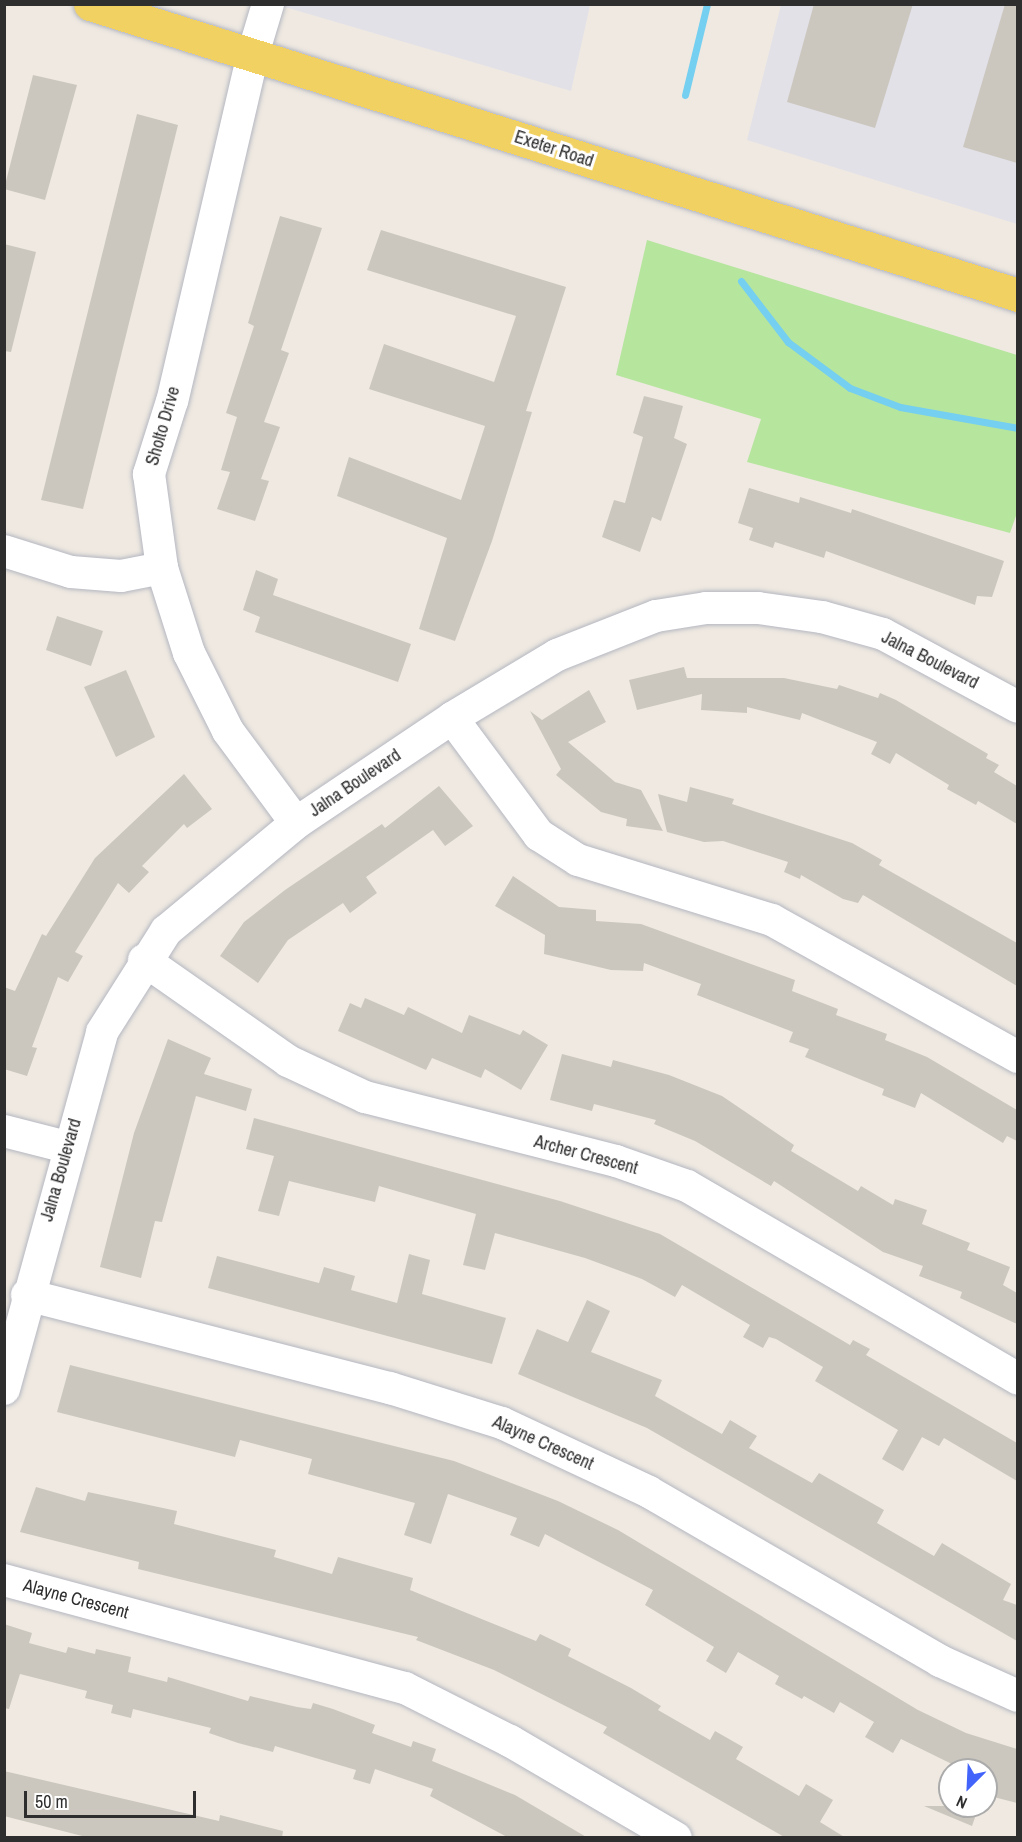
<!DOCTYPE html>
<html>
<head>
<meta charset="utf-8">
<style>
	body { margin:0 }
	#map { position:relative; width:1022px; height:1842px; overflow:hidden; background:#efe9e1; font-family:"Archivo Narrow",sans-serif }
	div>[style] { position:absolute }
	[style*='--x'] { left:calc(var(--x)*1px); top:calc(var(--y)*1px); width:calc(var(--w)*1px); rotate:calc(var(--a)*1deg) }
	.industrial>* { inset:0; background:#e3e1e8 }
	.green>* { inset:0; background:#b6e59e }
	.stream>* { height:7px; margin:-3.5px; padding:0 3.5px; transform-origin:3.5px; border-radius:3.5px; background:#75cff0 }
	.building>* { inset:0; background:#cbc7bf }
	.roads { filter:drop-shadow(0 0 2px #b4b7c1) drop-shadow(0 0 2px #b4b7c1) }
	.minor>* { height:32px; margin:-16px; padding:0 16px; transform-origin:16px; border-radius:16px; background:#fff }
	.major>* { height:33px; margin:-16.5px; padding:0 16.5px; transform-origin:16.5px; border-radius:16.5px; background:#f2d163 }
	span { translate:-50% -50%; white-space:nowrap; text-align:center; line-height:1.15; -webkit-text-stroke:6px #fff; paint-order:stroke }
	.street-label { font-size:18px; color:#2e2e2e }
	.frame { position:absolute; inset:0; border:6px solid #2e2e2e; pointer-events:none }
	.north { position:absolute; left:938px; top:1758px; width:60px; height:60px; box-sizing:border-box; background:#fff; border:2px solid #ababab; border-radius:50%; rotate:204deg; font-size:16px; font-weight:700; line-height:24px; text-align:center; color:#2e2e2e }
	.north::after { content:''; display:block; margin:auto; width:21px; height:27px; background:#4264fb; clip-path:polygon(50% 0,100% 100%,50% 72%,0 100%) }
	.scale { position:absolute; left:24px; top:1791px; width:172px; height:27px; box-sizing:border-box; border:3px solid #2e2e2e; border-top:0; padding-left:8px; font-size:18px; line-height:21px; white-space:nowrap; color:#2e2e2e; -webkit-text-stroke:4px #fff; paint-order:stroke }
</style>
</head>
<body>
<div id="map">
	<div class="industrial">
		<div style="clip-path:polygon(278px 5px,590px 5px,571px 91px)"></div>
		<div style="clip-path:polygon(781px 5px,1017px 5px,1017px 224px,747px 140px)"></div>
	</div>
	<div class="green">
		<div style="clip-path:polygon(647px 240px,1017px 355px,1018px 510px,1010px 533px,747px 462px,761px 419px,616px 375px)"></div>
	</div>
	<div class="stream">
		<div style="--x:685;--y:95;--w:94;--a:-76.4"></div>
		<div style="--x:741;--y:281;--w:77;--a:52.4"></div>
		<div style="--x:788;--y:342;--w:77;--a:36.6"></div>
		<div style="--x:850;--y:388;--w:53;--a:20.8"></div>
		<div style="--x:900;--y:407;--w:120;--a:10.1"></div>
	</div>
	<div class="building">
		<div style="clip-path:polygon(814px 4px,913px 4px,875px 128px,787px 102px)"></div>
		<div style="clip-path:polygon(1005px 4px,1017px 4px,1017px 163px,963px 147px)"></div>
		<div style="clip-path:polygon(33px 75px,77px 85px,45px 200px,4px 189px)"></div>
		<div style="clip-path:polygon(137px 114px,178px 125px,83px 509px,41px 500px)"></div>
		<div style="clip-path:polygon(280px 216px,322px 228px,281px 350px,289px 353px,264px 422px,280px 427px,261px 479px,269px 481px,255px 521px,217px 509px,230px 472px,221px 470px,237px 417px,226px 413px,254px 326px,248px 323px)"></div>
		<div style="clip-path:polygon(381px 230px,566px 287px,526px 411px,532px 412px,492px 541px,455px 641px,419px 629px,447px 538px,337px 496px,349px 457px,461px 500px,485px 426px,369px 389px,384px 344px,494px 382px,516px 316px,367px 270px)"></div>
		<div style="clip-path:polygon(4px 244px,36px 252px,11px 352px,4px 351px)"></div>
		<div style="clip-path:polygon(644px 396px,683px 406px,674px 438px,687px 444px,661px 521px,652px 517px,640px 552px,602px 537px,614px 500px,625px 503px,643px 437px,633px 433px)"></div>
		<div style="clip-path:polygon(749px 488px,799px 503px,800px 497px,851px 513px,852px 509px,1004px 561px,992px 597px,977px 596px,975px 605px,826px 551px,824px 558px,775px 542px,773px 548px,749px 540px,753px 528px,738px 523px)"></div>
		<div style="clip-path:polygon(256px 570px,278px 579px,273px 595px,411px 644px,398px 682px,255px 632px,260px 617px,243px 610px)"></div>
		<div style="clip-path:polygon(57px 616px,103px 631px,91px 666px,46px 650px)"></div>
		<div style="clip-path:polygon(684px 667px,687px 678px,784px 678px,837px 689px,839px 685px,878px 698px,880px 693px,896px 700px,988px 754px,986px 758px,999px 765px,994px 772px,1017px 786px,1017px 824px,978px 801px,976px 805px,947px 789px,949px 785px,896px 753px,890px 764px,871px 754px,877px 742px,802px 713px,800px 720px,747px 707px,747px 713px,701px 710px,702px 694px,637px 710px,629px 680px)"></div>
		<div style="clip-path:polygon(126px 670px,155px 737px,116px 757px,84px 687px)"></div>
		<div style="clip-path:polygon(589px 690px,606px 722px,568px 742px,615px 782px,641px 790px,663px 831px,626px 826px,627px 819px,601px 812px,556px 775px,561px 769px,530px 711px,542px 720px)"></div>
		<div style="clip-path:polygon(184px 774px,212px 809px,187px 828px,184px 824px,142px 866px,149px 872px,129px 893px,118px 883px,75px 952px,83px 956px,68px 982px,58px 977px,32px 1047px,37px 1048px,27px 1076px,4px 1069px,4px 987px,15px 991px,42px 934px,46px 936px,95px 858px)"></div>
		<div style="clip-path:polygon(439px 786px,473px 826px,445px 846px,433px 830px,366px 877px,377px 893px,350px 913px,343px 903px,288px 940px,258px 983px,220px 956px,244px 922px,285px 890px,382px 824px,385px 828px)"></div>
		<div style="clip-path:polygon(690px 787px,734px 799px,732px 804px,852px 843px,882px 860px,879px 865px,1017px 943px,1017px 986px,863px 895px,858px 903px,843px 899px,801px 875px,800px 879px,784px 872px,788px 862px,723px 841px,704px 842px,667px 832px,658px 794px,687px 802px)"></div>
		<div style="clip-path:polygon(513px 876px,559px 907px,596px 910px,596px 921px,641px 924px,795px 980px,792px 991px,838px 1009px,836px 1015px,887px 1034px,885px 1040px,927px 1057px,1017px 1110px,1017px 1141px,1007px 1136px,1003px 1143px,921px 1093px,915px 1108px,882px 1095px,884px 1089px,805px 1057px,809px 1049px,789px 1042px,793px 1032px,697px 995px,701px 984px,644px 963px,643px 971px,611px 970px,544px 954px,545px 935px,495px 906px)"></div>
		<div style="clip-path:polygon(365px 998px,404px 1015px,408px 1007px,462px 1033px,469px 1015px,520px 1035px,523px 1030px,548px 1045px,521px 1090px,485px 1069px,481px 1078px,432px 1058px,426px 1070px,338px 1031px,350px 1003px,361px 1008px)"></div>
		<div style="clip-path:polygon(168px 1039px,211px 1058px,204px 1074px,252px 1089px,246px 1111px,196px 1096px,162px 1222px,155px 1221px,141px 1278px,100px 1267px,134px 1133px)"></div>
		<div style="clip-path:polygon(562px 1054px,611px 1067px,613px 1060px,669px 1075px,722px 1096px,794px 1145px,791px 1151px,858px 1191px,861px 1186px,893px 1205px,895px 1199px,927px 1210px,922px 1224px,970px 1243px,967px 1250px,1010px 1267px,1003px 1285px,1017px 1293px,1017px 1324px,960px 1298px,962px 1292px,919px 1276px,923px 1266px,883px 1252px,774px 1181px,771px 1186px,695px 1141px,654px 1124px,656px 1120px,594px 1104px,592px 1111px,550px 1100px)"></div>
		<div style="clip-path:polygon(254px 1118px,560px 1201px,660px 1234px,850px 1345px,853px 1340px,870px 1349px,866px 1355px,1017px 1443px,1017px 1481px,944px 1438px,939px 1446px,922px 1437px,903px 1471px,882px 1459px,898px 1430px,815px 1381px,823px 1367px,776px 1339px,769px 1337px,763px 1348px,743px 1337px,750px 1325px,682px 1285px,675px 1297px,642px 1279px,585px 1258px,495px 1233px,485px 1270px,463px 1265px,476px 1214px,379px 1186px,375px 1202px,289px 1181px,279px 1216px,258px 1211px,274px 1156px,246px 1149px)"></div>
		<div style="clip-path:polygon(409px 1254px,430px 1260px,422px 1294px,506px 1318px,492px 1364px,208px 1288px,217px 1256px,319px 1283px,324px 1267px,355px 1276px,351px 1290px,397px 1303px)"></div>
		<div style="clip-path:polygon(587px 1300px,610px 1311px,591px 1352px,662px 1380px,655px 1396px,722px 1434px,730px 1420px,757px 1436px,749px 1448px,812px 1483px,819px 1473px,884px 1510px,877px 1523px,934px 1556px,942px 1543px,1011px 1584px,1003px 1600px,1017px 1605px,1017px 1641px,647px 1428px,518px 1374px,537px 1329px,568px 1342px)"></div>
		<div style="clip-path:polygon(70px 1365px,454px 1461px,558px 1501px,618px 1530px,918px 1710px,966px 1733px,1017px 1749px,1017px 1803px,986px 1795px,986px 1770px,964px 1770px,901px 1739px,893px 1753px,865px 1737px,874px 1722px,840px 1702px,834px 1713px,804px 1696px,802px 1699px,775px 1684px,779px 1676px,738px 1652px,726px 1673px,706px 1661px,714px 1647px,645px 1605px,653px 1590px,545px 1534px,539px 1547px,510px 1535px,517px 1518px,448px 1494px,431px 1544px,404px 1535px,415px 1503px,308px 1474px,312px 1459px,240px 1440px,235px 1457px,57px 1412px)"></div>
		<div style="clip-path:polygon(36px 1487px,85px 1501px,88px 1492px,177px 1511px,174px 1524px,276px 1550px,274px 1557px,332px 1574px,338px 1557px,413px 1578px,410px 1590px,536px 1641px,540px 1634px,571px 1649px,568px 1656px,631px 1688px,661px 1706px,658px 1710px,710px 1740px,715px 1731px,743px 1747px,736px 1759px,799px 1796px,806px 1784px,833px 1800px,820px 1822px,846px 1838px,786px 1838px,603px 1733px,607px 1727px,494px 1670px,416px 1640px,418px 1637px,138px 1569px,139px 1562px,20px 1532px)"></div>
		<div style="clip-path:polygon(4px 1624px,32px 1633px,29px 1643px,66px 1653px,68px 1647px,95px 1654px,96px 1649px,131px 1657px,128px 1672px,167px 1682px,168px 1677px,248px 1701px,250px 1696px,297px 1707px,311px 1709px,313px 1703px,333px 1709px,375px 1725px,372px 1733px,411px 1747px,413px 1741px,436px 1749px,432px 1761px,515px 1795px,588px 1838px,509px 1838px,430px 1796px,433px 1789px,375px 1769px,370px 1784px,353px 1779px,356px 1770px,275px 1746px,273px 1752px,238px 1743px,209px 1733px,211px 1728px,133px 1709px,131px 1718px,111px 1713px,113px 1705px,85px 1698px,87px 1691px,20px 1674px,9px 1709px,4px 1708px)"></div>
		<div style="clip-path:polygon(4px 1771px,219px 1821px,220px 1815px,283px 1831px,282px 1838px,90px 1838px,4px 1816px)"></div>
		<div style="clip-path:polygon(924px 1806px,979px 1806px,972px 1826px)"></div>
	</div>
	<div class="roads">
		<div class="minor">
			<div style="--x:268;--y:4;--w:52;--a:106.7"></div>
			<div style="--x:253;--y:54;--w:356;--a:103.1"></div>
			<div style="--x:172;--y:401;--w:77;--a:107.5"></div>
			<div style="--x:149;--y:474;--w:95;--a:82.1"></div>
			<div style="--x:162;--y:568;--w:89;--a:72.4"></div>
			<div style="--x:189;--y:653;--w:87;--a:63.4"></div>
			<div style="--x:228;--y:731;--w:114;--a:53.5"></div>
			<div style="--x:4;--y:551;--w:70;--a:17.4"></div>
			<div style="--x:71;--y:572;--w:50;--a:4.6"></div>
			<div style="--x:121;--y:576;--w:42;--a:-11"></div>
			<div style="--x:452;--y:718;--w:146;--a:53.4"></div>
			<div style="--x:539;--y:835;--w:46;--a:32.7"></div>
			<div style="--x:578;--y:860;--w:203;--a:17.2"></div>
			<div style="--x:772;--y:920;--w:282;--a:29.1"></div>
			<div style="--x:144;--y:960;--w:176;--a:35"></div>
			<div style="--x:288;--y:1061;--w:85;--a:25.1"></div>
			<div style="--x:365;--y:1097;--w:259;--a:14.3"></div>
			<div style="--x:616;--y:1161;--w:75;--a:19.4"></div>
			<div style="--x:687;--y:1186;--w:383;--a:30.2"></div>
			<div style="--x:4;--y:1131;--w:65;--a:14.3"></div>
			<div style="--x:27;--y:1295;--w:375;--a:14.4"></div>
			<div style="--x:390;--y:1388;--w:117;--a:17.4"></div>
			<div style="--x:502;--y:1423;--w:162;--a:25.1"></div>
			<div style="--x:649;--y:1492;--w:337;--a:30.1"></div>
			<div style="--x:940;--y:1661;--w:85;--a:24.2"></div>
			<div style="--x:4;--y:1389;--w:370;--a:-74.6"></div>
			<div style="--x:102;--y:1032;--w:120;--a:-57.6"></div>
			<div style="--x:166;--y:931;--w:169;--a:-39.7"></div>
			<div style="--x:296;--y:823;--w:188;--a:-33.9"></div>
			<div style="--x:452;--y:718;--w:122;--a:-31"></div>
			<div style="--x:557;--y:655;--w:106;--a:-21.5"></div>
			<div style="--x:656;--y:616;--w:51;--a:-9.1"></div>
			<div style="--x:706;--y:608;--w:52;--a:0"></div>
			<div style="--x:758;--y:608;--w:65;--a:8"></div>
			<div style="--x:822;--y:617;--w:63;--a:15.6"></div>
			<div style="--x:883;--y:634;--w:153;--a:28.4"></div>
			<div style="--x:4;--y:1580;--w:415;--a:15.1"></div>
			<div style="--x:405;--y:1688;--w:118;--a:26.8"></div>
			<div style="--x:510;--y:1741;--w:192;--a:30.3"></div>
		</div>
		<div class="major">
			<div style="--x:90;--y:4;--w:973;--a:17.41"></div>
		</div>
	</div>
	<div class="street-label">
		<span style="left:554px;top:149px;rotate:18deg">Exeter Road</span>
		<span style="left:163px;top:426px;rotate:-74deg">Sholto Drive</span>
		<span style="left:930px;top:660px;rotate:27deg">Jalna Boulevard</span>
		<span style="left:355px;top:783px;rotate:-34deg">Jalna Boulevard</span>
		<span style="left:586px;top:1155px;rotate:15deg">Archer Crescent</span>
		<span style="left:61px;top:1170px;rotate:-74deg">Jalna Boulevard</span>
		<span style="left:543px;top:1443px;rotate:24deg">Alayne Crescent</span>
		<span style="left:76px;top:1599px;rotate:15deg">Alayne Crescent</span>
	</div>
	<div class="frame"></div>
	<div class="north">N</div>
	<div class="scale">50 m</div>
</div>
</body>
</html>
